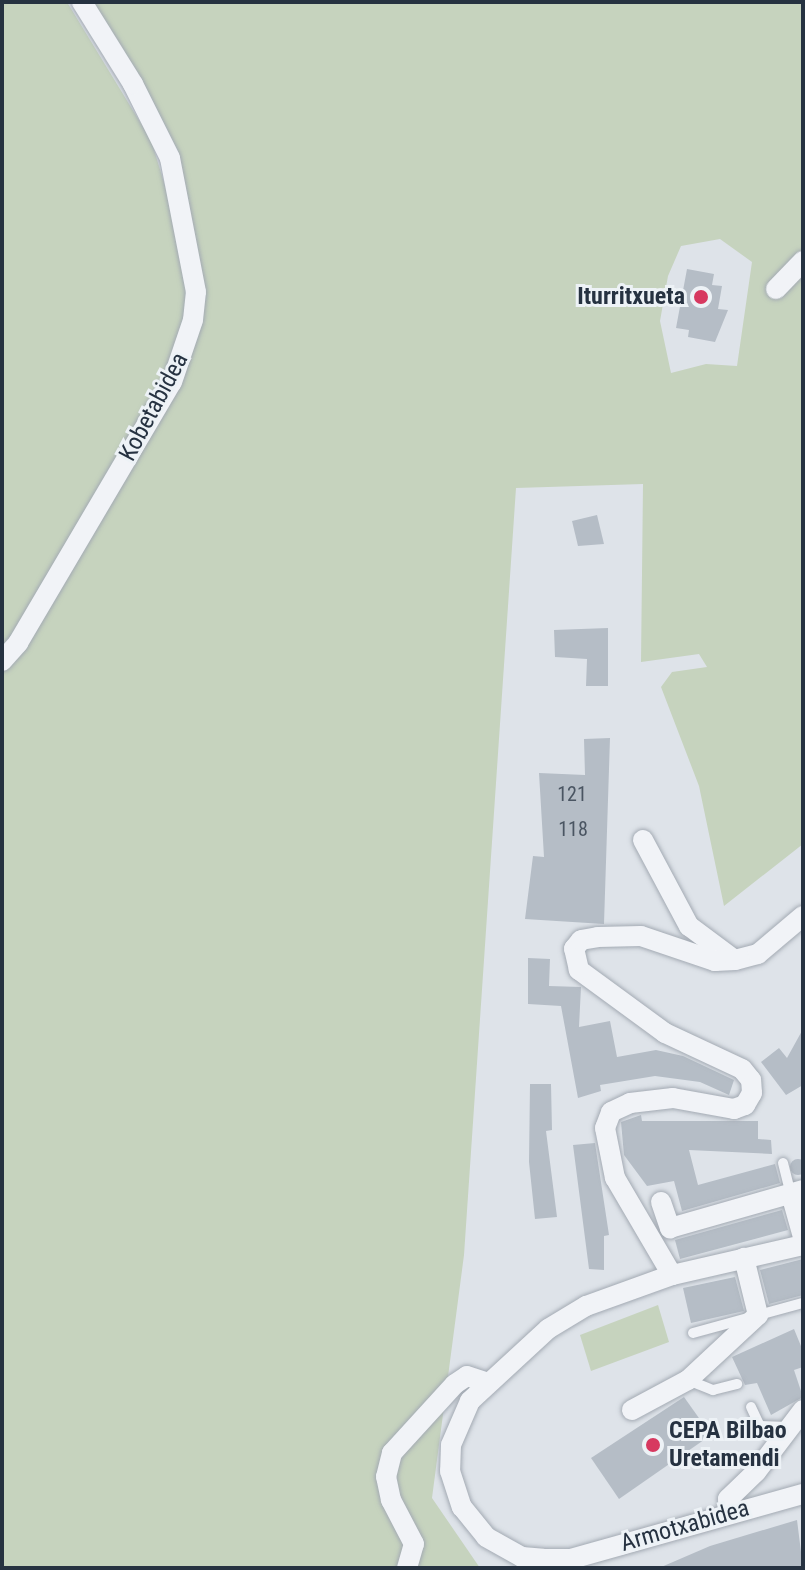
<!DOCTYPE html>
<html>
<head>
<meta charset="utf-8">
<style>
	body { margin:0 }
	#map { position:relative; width:805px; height:1570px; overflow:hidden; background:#dee3e9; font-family:"Roboto Condensed",sans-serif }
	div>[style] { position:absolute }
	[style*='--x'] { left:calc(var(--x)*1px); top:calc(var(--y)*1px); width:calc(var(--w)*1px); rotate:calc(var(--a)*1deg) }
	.green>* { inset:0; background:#c6d3be }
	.building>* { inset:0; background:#b5bdc6 }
	.round { border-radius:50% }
	.roads { filter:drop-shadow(0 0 2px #a3aab3) drop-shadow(0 0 2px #a3aab3) }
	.lane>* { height:10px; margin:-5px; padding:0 5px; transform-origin:5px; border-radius:5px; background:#f1f3f7 }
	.street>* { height:20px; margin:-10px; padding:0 10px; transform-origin:10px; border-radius:10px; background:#f1f3f7 }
	.dots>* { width:22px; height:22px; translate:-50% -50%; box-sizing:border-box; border:4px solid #edf2f6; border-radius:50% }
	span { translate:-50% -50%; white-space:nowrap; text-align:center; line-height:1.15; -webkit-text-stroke:6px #edf2f6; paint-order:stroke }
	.number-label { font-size:20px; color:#4a5562 }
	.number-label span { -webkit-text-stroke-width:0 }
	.poi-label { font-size:24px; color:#263241; font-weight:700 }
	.right { translate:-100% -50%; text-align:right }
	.left { translate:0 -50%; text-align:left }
	.street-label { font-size:24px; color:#263241 }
	.frame { position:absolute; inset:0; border:4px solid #263241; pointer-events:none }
</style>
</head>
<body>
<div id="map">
	<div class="green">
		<div style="clip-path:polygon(evenodd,2px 2px,67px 2px,151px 140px,196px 287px,190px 209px,179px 153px,141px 78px,91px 2px,803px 2px,803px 844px,724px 906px,699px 786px,661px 687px,672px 672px,707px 667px,699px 654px,641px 662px,643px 484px,516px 488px,464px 1255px,432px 1498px,480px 1568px,2px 1568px,2px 2px,720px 239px,752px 262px,737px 366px,706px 364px,671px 373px,660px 321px,668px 276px,681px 246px,720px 239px)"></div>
		<div style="clip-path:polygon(658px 1305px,669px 1342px,591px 1371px,580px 1335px)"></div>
	</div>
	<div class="building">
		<div style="clip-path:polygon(687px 269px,714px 274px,712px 285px,722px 286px,718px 309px,728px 310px,715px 342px,688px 337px,689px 330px,676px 328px)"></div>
		<div style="clip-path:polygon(597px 515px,604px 544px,578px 546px,572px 521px)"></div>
		<div style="clip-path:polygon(608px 628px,608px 686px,586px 686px,587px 659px,555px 657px,554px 630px)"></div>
		<div style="clip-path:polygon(610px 738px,604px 924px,525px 919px,533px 856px,544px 857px,539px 773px,585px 775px,584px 739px)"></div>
		<div style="clip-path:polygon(528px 958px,550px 959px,549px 986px,581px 987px,579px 1027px,610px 1021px,617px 1057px,656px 1050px,683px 1056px,734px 1080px,729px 1095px,700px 1082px,655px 1076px,600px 1085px,601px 1091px,578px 1098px,561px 1006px,528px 1004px)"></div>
		<div style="clip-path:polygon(803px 1029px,803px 1085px,786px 1095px,761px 1062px,779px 1048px,787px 1058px)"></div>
		<div style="clip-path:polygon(530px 1084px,551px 1084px,552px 1130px,546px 1131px,557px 1217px,535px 1219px,529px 1162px)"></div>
		<div style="clip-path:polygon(641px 1115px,642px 1121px,758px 1121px,758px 1139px,771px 1140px,772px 1154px,689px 1150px,698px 1185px,775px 1164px,780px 1183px,682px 1211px,674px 1181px,647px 1186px,624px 1155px,621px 1122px)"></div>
		<div style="clip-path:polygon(595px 1143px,609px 1235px,604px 1236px,604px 1270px,589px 1269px,573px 1145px)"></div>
		<div class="round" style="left:790px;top:1159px;width:16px;height:16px"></div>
		<div style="clip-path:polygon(782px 1210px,788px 1230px,680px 1259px,675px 1240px)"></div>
		<div style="clip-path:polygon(803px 1259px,803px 1295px,769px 1304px,760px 1270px)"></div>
		<div style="clip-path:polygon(735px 1277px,744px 1311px,691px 1323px,683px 1288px)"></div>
		<div style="clip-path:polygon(794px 1329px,803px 1351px,803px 1367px,794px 1370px,803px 1397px,771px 1415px,757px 1383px,745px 1385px,732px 1357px)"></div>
		<div style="clip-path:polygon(684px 1397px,711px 1435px,619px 1499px,591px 1458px)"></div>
		<div style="clip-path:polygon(797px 1520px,803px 1568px,659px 1568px,710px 1546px)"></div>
	</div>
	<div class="roads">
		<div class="lane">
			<div style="--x:783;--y:1163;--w:32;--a:76"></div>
			<div style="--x:693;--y:1333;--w:114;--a:-15.3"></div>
			<div style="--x:688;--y:1380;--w:27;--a:22"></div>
			<div style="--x:713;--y:1390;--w:25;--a:-14"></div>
			<div style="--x:751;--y:1407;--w:21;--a:65"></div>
			<div style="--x:760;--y:1426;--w:28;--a:2"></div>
		</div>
		<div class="street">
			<div style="--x:776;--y:289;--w:39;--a:-46"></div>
			<div style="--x:2;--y:661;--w:24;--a:-48"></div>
			<div style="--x:18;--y:643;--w:303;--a:-59.5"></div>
			<div style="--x:172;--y:382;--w:65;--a:-71.3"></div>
			<div style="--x:193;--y:320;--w:28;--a:-84"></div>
			<div style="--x:196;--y:292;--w:136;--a:-101"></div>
			<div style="--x:170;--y:158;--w:83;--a:-116.6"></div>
			<div style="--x:133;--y:84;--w:97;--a:-121.9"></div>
			<div style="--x:643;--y:840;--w:98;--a:61.9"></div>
			<div style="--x:689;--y:926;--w:54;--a:36.7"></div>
			<div style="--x:791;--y:1194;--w:45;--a:74.4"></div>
			<div style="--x:661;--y:1202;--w:28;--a:71"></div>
			<div style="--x:670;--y:1228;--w:138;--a:-15.9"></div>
			<div style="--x:803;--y:1245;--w:134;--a:167.1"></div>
			<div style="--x:672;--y:1275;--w:91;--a:160.2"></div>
			<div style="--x:586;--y:1306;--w:44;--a:148.8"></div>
			<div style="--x:548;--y:1329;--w:106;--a:137.3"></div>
			<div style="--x:470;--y:1401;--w:48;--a:113.4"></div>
			<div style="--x:451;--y:1445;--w:26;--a:92"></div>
			<div style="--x:450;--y:1471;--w:38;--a:72"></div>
			<div style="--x:462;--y:1507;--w:38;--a:51"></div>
			<div style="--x:486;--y:1537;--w:41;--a:29.1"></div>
			<div style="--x:522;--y:1557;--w:21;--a:5"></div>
			<div style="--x:543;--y:1559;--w:28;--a:0"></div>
			<div style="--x:571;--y:1559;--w:241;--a:-15.7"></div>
			<div style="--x:672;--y:1275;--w:113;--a:-120.4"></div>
			<div style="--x:615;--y:1178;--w:51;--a:-101.3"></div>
			<div style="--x:605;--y:1128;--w:17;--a:-69"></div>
			<div style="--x:611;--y:1112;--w:21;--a:-25"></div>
			<div style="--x:630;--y:1103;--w:43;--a:-6.6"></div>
			<div style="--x:673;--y:1098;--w:62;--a:10.2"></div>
			<div style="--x:734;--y:1109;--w:12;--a:-20"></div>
			<div style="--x:745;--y:1105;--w:14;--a:-60"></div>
			<div style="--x:752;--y:1093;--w:13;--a:-94"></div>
			<div style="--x:751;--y:1080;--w:14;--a:-129"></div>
			<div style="--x:742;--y:1069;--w:85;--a:-154.9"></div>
			<div style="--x:665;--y:1033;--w:107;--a:-143.8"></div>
			<div style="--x:579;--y:970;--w:22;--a:-103"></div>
			<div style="--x:574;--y:949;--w:11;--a:-52"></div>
			<div style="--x:581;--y:940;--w:17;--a:-10"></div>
			<div style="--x:598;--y:937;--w:43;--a:-1.3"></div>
			<div style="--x:641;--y:936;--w:78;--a:18.7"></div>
			<div style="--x:715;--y:961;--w:20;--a:-3"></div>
			<div style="--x:735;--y:960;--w:24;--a:-15"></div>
			<div style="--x:758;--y:954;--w:59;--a:-40.2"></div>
			<div style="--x:632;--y:1410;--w:64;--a:-28.2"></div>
			<div style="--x:688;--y:1380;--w:96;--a:-42.9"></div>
			<div style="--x:758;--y:1315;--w:59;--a:-103.8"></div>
			<div style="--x:730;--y:1512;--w:13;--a:-99"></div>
			<div style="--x:728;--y:1499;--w:39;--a:-44"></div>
			<div style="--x:756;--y:1472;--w:78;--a:-52.8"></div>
			<div style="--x:407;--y:1568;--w:25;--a:-74"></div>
			<div style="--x:414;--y:1544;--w:50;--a:-117.6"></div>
			<div style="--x:391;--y:1500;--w:24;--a:-102"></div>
			<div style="--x:386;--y:1477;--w:25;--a:-76"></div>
			<div style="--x:392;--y:1453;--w:93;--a:-47.6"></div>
			<div style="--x:455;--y:1384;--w:14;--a:-34"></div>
			<div style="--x:467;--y:1376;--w:20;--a:18"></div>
		</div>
	</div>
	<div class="dots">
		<div style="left:701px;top:297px;background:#d73960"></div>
		<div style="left:653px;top:1445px;background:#d73960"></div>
	</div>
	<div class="number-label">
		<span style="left:572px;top:794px">121</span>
		<span style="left:573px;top:829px">118</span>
	</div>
	<div class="poi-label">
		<span class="right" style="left:685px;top:297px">Iturritxueta</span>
		<span class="left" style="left:669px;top:1445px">CEPA Bilbao<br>Uretamendi</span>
	</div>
	<div class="street-label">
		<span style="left:154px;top:407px;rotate:-62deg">Kobetabidea</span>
		<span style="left:685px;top:1526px;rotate:-16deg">Armotxabidea</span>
	</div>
	<div class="frame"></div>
</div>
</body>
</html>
